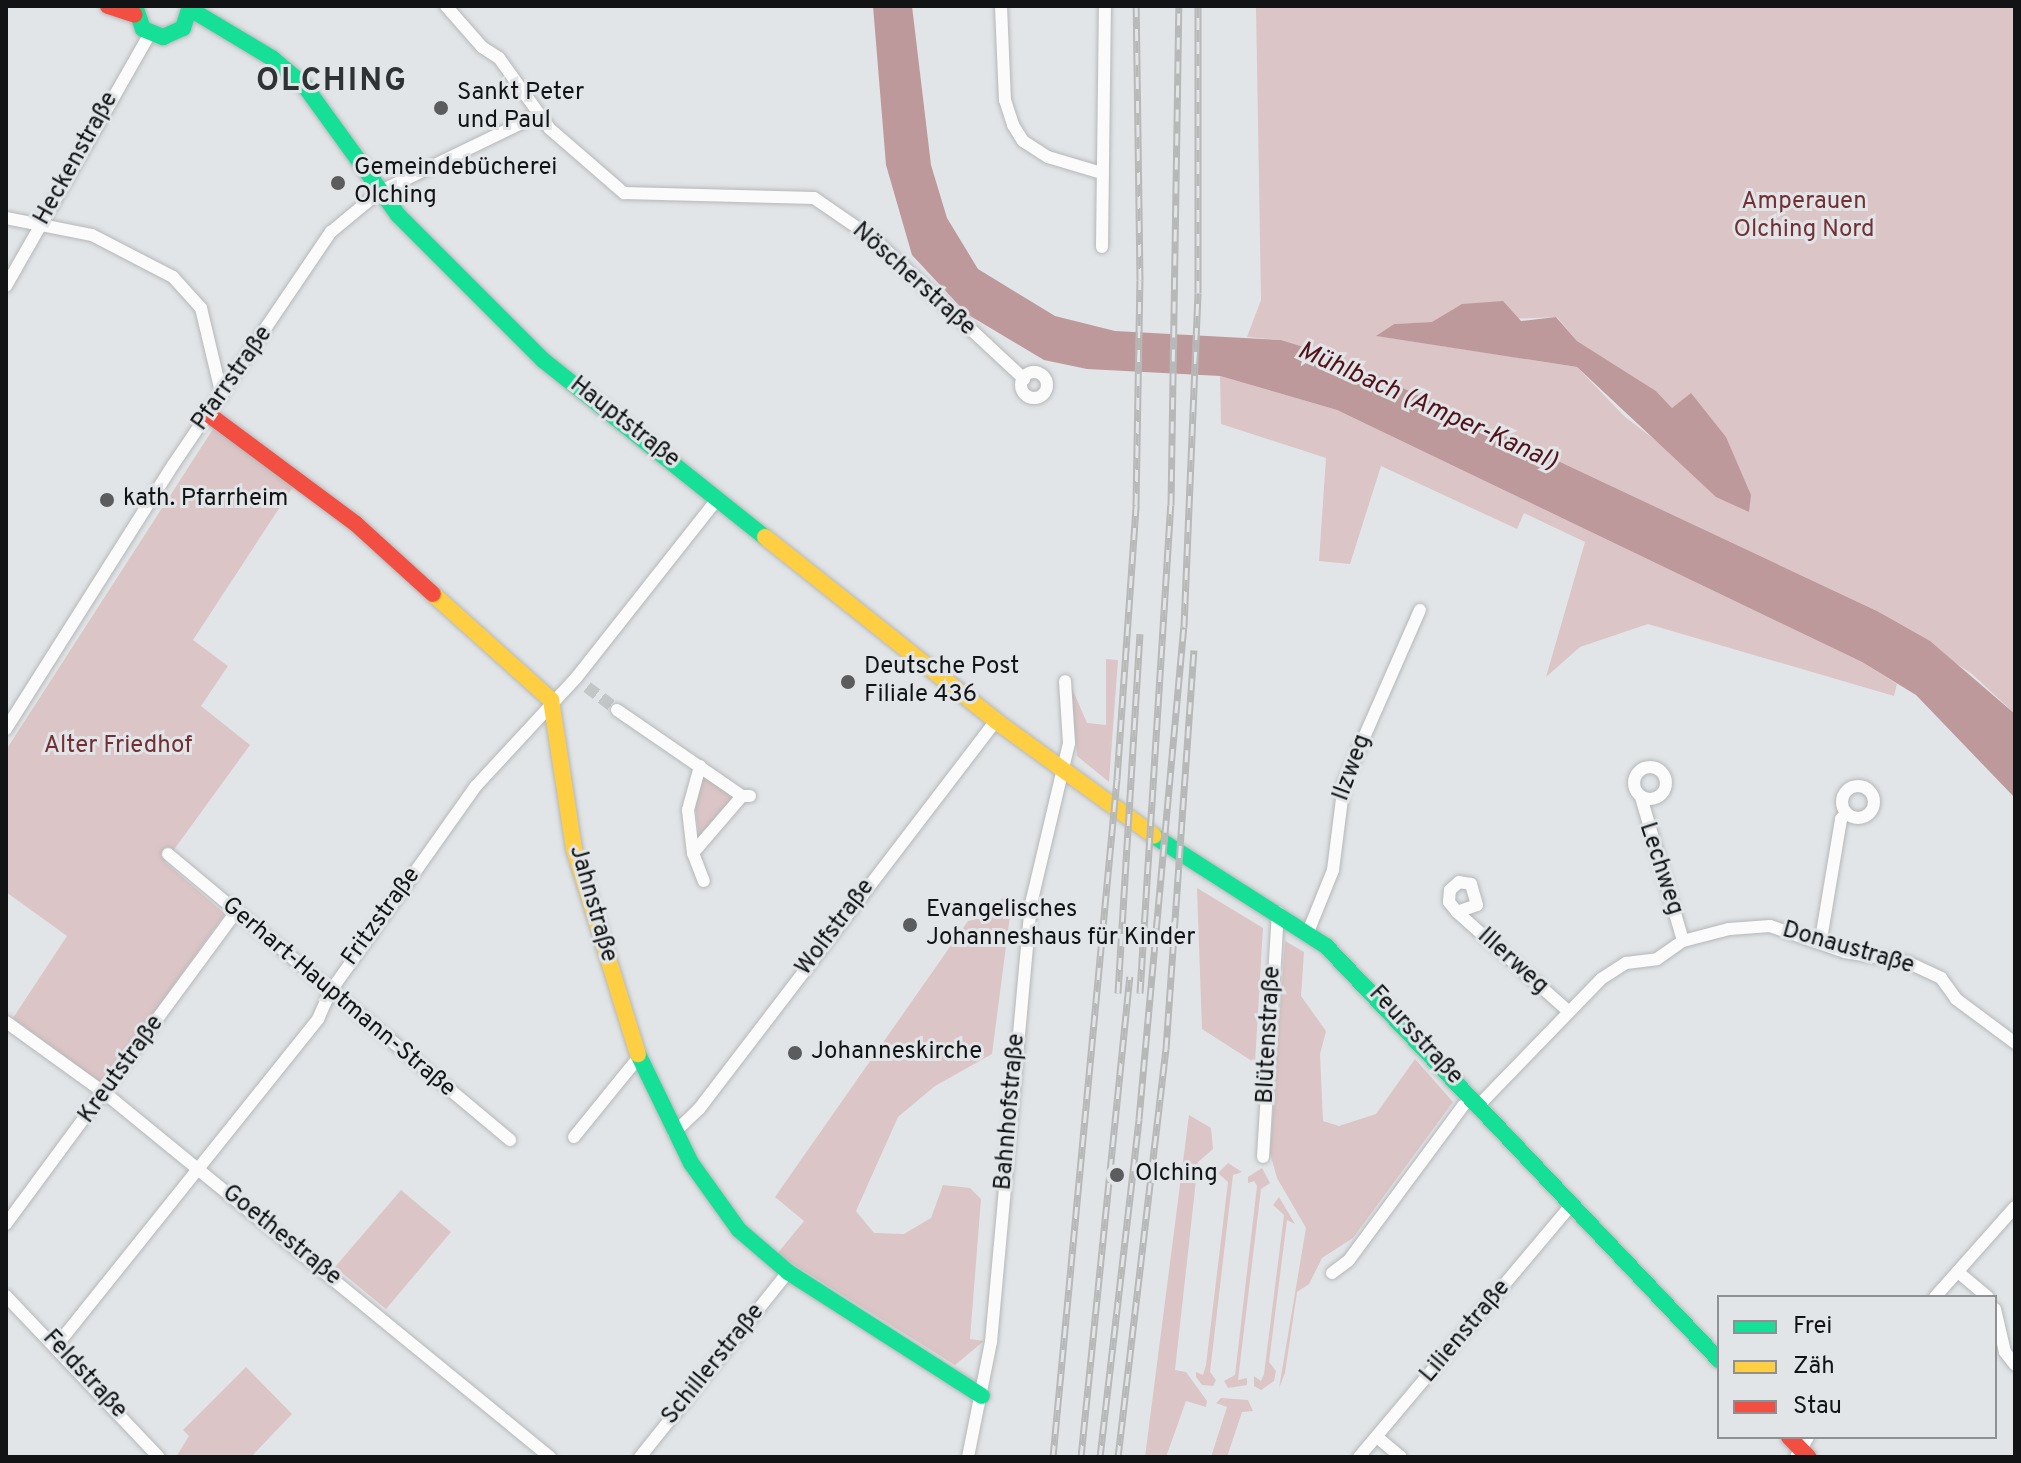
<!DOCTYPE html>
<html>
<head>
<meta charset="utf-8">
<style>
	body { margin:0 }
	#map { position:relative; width:2021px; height:1463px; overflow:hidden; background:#e2e5e7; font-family:Overpass,sans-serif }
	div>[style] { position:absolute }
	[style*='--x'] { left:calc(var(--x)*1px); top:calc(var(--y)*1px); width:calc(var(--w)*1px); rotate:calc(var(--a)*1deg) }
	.green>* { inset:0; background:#dcc5c6 }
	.water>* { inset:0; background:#be999b }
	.street-tunnel>* { height:12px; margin-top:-6px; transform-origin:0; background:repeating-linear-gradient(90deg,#c3c6c7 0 12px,transparent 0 18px) }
	.roads { filter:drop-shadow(0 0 2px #b5b7b9) drop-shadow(0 0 2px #b5b7b9) }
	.street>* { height:12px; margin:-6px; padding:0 6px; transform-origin:6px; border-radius:6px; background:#fbfbfb }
	.street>.ring { margin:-6px; padding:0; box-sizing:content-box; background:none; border:12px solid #fbfbfb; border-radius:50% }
	.fast>* { height:16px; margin:-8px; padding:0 8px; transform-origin:8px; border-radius:8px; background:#16e098 }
	.slow>* { height:16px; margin:-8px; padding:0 8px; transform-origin:8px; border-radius:8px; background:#ffcf43 }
	.jam>* { height:16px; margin:-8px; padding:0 8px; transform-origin:8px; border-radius:8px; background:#f24e42 }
	.rail>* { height:7px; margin-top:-3.5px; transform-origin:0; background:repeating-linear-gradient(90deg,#e1e5e8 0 12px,#b7b8b8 0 24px); box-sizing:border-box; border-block:2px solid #b7b8b8 }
	.dots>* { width:22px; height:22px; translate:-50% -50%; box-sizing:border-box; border:4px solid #e1e5e8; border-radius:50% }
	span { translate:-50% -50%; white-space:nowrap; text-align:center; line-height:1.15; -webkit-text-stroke:6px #e1e5e8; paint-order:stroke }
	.poi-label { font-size:24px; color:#111314 }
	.left { translate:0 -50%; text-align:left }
	.street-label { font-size:24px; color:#111314 }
	.park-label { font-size:24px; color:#732f33 }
	.water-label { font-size:26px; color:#521018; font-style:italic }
	.district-label { font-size:32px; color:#2f3234; font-weight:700; letter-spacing:2px }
	.frame { position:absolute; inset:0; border:8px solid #111314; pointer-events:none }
	.legend { position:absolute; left:1717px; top:1295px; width:280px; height:144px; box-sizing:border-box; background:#e1e5e8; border:2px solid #8e9193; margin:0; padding:10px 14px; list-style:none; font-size:24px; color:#111314 }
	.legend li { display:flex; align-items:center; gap:16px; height:40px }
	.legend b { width:40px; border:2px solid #8e9193 }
</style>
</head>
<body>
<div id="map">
	<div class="green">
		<div style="clip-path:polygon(evenodd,1256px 6px,2015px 6px,2015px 714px,1972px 674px,1877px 611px,1337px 357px,1281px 340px,1247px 337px,1261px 300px,1256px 6px,1557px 317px,1577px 341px,1656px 391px,1672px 408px,1691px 394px,1672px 453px,1624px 416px,1577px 367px,1377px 336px,1394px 324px,1557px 317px)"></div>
		<div style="clip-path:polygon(1220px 376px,1337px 410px,1862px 662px,1897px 684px,1894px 696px,1648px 624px,1580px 647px,1546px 677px,1585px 542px,1524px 513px,1517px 529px,1381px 466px,1350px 564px,1319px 561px,1326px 458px,1221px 424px)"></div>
		<div style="clip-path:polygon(213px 429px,295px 484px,193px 640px,228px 666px,201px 706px,250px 745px,165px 862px,225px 914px,102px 1084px,13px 1018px,67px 936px,6px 892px,6px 750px)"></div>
		<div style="clip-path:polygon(1106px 659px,1118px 660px,1109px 782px,1077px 756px,1071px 686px,1087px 723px,1106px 725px)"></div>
		<div style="clip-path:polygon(702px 774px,734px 798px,699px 836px,694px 798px)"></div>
		<div style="clip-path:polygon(1197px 888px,1263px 928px,1255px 1063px,1202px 1029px)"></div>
		<div style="clip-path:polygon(1005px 896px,1012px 900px,992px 1054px,935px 1086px,898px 1117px,856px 1211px,874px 1233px,904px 1234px,931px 1218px,943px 1185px,970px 1188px,981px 1199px,970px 1339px,984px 1341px,955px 1365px,777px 1254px,804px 1221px,775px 1197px,968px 921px,982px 918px)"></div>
		<div style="clip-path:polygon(1285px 941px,1304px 952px,1301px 996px,1326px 1031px,1320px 1054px,1323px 1121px,1339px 1126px,1376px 1114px,1415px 1059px,1453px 1102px,1353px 1238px,1322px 1258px,1309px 1284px,1297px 1292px,1285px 1373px,1279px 1388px,1306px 1228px,1277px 1178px,1270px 1153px)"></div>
		<div style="clip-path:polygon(1189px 1115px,1211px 1128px,1213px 1149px,1198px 1162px,1175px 1370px,1186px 1372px,1207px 1401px,1206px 1407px,1186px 1401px,1166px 1457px,1145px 1457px)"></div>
		<div style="clip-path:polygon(1228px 1163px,1242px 1172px,1233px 1175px,1210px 1372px,1216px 1380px,1213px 1386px,1202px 1385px,1196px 1377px,1196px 1372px,1203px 1375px,1206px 1365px,1228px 1182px,1218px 1173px)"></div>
		<div style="clip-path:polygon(1262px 1168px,1270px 1183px,1261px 1189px,1238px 1380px,1247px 1378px,1247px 1385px,1228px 1388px,1224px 1381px,1235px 1375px,1257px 1186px,1254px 1181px,1248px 1183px,1248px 1177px)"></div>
		<div style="clip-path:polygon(401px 1190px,451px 1232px,386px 1309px,335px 1267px)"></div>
		<div style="clip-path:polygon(1279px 1197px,1295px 1224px,1287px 1220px,1269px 1362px,1276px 1371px,1274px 1381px,1261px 1390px,1254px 1386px,1254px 1376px,1261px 1381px,1264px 1374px,1284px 1215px,1273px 1205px)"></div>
		<div style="clip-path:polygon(246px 1367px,292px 1414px,251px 1457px,176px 1457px,189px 1436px,183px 1430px)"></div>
		<div style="clip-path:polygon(1221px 1398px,1248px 1400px,1253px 1411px,1242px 1412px,1227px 1457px,1211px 1457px,1227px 1407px,1216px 1403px)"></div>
	</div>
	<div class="water">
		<div style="clip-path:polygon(873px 6px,912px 6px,931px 165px,947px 218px,978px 269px,1055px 316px,1115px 331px,1281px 340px,1337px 357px,1877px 611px,1930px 641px,2015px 714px,2015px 798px,1916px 695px,1862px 662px,1337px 410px,1220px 376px,1087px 369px,1044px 360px,967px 314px,912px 255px,886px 165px)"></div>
		<div style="clip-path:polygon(1503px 301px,1521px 321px,1556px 317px,1577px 341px,1656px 391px,1672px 408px,1691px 393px,1726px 437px,1751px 495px,1749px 512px,1716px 497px,1577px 367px,1376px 336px,1394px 324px,1432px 322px,1462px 304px)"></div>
	</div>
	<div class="street-tunnel">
		<div style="--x:587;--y:687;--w:38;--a:37"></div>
	</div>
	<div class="roads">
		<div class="street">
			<div style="--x:446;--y:6;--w:55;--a:48.7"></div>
			<div style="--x:482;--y:47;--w:20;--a:33"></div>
			<div style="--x:499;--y:58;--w:87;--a:54.3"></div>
			<div style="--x:550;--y:129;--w:98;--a:40.9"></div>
			<div style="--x:624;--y:193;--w:190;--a:1.5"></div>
			<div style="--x:814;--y:198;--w:74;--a:34.5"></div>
			<div style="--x:875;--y:240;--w:204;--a:43"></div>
			<div style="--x:1001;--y:6;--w:94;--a:87.6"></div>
			<div style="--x:1005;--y:100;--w:26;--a:72"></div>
			<div style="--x:1013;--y:125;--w:19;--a:58"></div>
			<div style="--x:1023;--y:141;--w:30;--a:33"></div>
			<div style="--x:1048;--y:157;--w:56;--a:16.5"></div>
			<div style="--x:6;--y:218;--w:88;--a:11.2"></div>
			<div style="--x:92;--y:235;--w:91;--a:27.4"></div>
			<div style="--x:173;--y:277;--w:42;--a:47.9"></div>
			<div style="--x:201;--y:308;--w:90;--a:76.6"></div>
			<div style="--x:1102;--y:247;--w:241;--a:-89.3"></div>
			<div style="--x:6;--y:286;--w:290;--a:-60.3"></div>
			<div class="ring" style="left:1021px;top:372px;width:14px;height:14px"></div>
			<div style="--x:617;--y:710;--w:152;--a:34.5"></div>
			<div style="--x:742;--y:796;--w:8;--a:0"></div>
			<div style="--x:6;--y:729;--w:312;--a:-57.7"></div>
			<div style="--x:173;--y:465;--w:282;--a:-55.9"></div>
			<div style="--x:331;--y:232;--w:62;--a:-39.8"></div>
			<div style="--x:379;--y:192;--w:177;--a:-25.8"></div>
			<div style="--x:700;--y:766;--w:46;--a:105.3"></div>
			<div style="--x:688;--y:810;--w:43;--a:83.4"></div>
			<div style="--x:693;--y:853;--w:75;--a:-49.3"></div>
			<div class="ring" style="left:1634px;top:767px;width:20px;height:20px"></div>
			<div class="ring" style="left:1842px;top:786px;width:20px;height:20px"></div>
			<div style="--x:1641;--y:797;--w:150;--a:73.7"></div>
			<div style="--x:693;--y:853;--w:30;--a:69"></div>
			<div style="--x:168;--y:854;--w:446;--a:39.9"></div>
			<div style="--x:1457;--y:912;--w:21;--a:-19"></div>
			<div style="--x:1477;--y:905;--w:22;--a:-106"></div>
			<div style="--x:1471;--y:884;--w:12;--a:-171"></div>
			<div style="--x:1459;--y:882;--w:12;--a:138"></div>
			<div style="--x:1450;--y:890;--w:12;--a:95"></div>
			<div style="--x:1449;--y:902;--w:13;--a:51"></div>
			<div style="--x:1457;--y:912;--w:149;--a:41.7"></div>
			<div style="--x:1308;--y:932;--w:67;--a:-68"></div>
			<div style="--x:1333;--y:870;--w:88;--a:-82.8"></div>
			<div style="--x:1344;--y:783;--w:189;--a:-66.3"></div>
			<div style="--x:1821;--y:939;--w:122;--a:-80.5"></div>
			<div style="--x:1841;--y:819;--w:8;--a:-45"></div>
			<div style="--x:6;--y:1022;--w:123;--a:35.8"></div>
			<div style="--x:106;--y:1094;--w:574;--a:39.27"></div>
			<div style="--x:1479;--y:1105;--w:175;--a:-45.9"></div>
			<div style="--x:1601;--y:979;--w:30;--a:-33"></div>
			<div style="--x:1626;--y:963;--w:31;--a:-7"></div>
			<div style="--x:1657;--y:959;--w:32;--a:-35"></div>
			<div style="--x:1683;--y:941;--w:48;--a:-14.6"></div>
			<div style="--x:1729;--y:929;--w:41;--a:-4.2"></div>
			<div style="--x:1770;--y:926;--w:79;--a:19.1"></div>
			<div style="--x:1845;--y:952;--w:63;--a:9.2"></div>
			<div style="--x:1907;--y:962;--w:38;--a:25"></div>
			<div style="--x:1941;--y:978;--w:26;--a:54"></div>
			<div style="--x:1956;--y:999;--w:74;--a:36.7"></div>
			<div style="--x:674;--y:1133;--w:35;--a:-44"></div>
			<div style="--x:699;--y:1109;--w:489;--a:-52.6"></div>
			<div style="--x:574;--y:1137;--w:103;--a:-50.9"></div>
			<div style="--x:1263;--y:1157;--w:245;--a:-86.5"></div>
			<div style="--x:6;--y:1224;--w:386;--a:-53.6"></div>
			<div style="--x:1958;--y:1272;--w:39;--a:40"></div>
			<div style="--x:1332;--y:1273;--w:21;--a:-37"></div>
			<div style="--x:1349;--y:1260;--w:192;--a:-53.5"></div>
			<div style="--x:6;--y:1296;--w:222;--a:46.5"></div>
			<div style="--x:1935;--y:1297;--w:120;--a:-48.4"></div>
			<div style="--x:1995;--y:1309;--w:44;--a:76.9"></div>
			<div style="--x:2005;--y:1352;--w:16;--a:52"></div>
			<div style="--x:57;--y:1345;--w:418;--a:-51.3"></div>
			<div style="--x:318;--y:1019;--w:30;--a:-66"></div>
			<div style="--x:330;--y:992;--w:252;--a:-54.7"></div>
			<div style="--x:476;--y:786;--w:147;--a:-47.2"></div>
			<div style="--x:576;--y:678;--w:229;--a:-51.7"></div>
			<div style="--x:1377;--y:1437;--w:31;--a:40"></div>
			<div style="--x:640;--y:1457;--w:237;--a:-51.3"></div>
			<div style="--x:968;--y:1457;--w:117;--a:-78.7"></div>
			<div style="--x:991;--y:1342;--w:440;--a:-84.8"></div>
			<div style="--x:1031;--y:904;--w:165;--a:-76.7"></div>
			<div style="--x:1069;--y:743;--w:62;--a:-93.7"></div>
			<div style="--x:1359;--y:1457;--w:329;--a:-49.9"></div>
			<div style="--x:1796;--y:1457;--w:23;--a:-59"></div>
		</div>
		<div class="fast">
			<div style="--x:135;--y:6;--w:24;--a:71"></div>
			<div style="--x:143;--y:29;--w:22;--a:22"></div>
			<div style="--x:163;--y:37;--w:22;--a:-24"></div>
			<div style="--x:183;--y:28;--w:23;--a:-72"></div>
			<div style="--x:190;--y:9;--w:96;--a:30.9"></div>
			<div style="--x:272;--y:58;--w:42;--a:40.2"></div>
			<div style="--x:304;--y:85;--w:160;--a:54.1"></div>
			<div style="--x:398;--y:215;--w:205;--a:45"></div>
			<div style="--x:543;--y:360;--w:284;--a:38.6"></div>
			<div style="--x:1154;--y:836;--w:204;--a:32.6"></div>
			<div style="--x:1326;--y:946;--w:571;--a:46.49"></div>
			<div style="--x:638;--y:1054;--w:121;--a:64.1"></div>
			<div style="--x:691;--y:1163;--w:82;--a:54.4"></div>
			<div style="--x:739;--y:1230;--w:65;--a:40.6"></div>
			<div style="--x:788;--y:1272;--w:230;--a:32.6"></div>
		</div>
		<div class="slow">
			<div style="--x:765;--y:537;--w:295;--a:38.5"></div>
			<div style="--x:996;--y:721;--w:195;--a:36"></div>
			<div style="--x:433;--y:594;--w:159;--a:41.9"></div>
			<div style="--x:551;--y:700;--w:151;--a:81.2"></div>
			<div style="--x:574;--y:849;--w:215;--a:72.7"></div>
		</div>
		<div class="jam">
			<div style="--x:108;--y:6;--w:28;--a:18"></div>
			<div style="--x:208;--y:414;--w:184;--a:36.6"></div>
			<div style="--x:356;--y:524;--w:104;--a:42.3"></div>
			<div style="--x:1789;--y:1437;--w:28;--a:46"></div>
		</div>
	</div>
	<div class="rail">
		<div style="--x:1118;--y:993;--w:360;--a:-86.5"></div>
		<div style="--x:1140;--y:993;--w:489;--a:-86.4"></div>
		<div style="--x:1171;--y:505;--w:499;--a:-89.1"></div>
		<div style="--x:1053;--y:1457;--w:681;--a:-84.61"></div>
		<div style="--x:1117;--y:779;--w:275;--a:-86"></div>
		<div style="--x:1136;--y:505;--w:225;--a:-89"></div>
		<div style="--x:1140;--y:280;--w:274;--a:-90.8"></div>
		<div style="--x:1081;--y:1457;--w:483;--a:-84.2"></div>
		<div style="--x:1100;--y:1457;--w:340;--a:-83.4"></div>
		<div style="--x:1139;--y:1119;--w:494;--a:-84.8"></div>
		<div style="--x:1184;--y:627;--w:334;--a:-87.6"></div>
		<div style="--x:1198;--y:293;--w:287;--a:-90"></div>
		<div style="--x:1118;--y:1457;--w:411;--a:-83.3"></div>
		<div style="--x:1166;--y:1049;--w:400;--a:-86"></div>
	</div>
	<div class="dots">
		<div style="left:441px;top:108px;background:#5a5c5e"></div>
		<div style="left:338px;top:183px;background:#5a5c5e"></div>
		<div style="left:107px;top:500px;background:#5a5c5e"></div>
		<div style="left:848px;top:682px;background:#5a5c5e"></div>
		<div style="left:910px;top:925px;background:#5a5c5e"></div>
		<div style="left:795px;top:1053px;background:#5a5c5e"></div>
		<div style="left:1117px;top:1175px;background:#5a5c5e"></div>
	</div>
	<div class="poi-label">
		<span class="left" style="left:457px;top:108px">Sankt Peter<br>und Paul</span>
		<span class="left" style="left:354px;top:183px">Gemeindebücherei<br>Olching</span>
		<span class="left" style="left:123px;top:500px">kath. Pfarrheim</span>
		<span class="left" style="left:864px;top:682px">Deutsche Post<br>Filiale 436</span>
		<span class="left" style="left:926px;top:925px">Evangelisches<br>Johanneshaus für Kinder</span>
		<span class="left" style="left:811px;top:1053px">Johanneskirche</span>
		<span class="left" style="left:1135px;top:1175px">Olching</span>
	</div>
	<div class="street-label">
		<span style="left:77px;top:159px;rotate:-61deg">Heckenstraße</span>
		<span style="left:913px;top:280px;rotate:42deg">Nöscherstraße</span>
		<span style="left:233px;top:379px;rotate:-55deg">Pfarrstraße</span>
		<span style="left:624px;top:423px;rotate:38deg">Hauptstraße</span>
		<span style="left:1353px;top:768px;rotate:-70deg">Ilzweg</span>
		<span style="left:1660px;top:869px;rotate:72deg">Lechweg</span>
		<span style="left:592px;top:904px;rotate:74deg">Jahnstraße</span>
		<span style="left:382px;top:917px;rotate:-54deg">Fritzstraße</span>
		<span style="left:836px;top:928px;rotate:-53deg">Wolfstraße</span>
		<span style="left:1848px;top:949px;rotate:16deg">Donaustraße</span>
		<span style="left:1512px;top:962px;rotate:42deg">Illerweg</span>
		<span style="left:338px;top:998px;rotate:40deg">Gerhart-Hauptmann-Straße</span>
		<span style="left:1270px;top:1035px;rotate:-87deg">Blütenstraße</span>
		<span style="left:1415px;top:1036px;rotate:47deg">Feursstraße</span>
		<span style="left:122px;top:1070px;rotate:-54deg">Kreutstraße</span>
		<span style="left:1011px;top:1112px;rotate:-85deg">Bahnhofstraße</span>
		<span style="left:281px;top:1236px;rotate:39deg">Goethestraße</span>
		<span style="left:1466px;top:1332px;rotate:-50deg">Lilienstraße</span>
		<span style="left:714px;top:1365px;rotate:-51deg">Schillerstraße</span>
		<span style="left:84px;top:1375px;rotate:47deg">Feldstraße</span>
	</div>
	<div class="park-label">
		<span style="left:1804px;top:217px">Amperauen<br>Olching Nord</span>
		<span style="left:118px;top:747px">Alter Friedhof</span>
	</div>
	<div class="water-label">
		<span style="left:1427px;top:407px;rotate:24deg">Mühlbach (Amper-Kanal)</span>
	</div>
	<div class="district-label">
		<span style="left:332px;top:82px">OLCHING</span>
	</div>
	<div class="frame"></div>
	<ul class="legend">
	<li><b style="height:10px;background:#16e098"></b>Frei</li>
	<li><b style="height:10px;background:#ffcf43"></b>Zäh</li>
	<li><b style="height:10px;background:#f24e42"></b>Stau</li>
	</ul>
</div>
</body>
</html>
